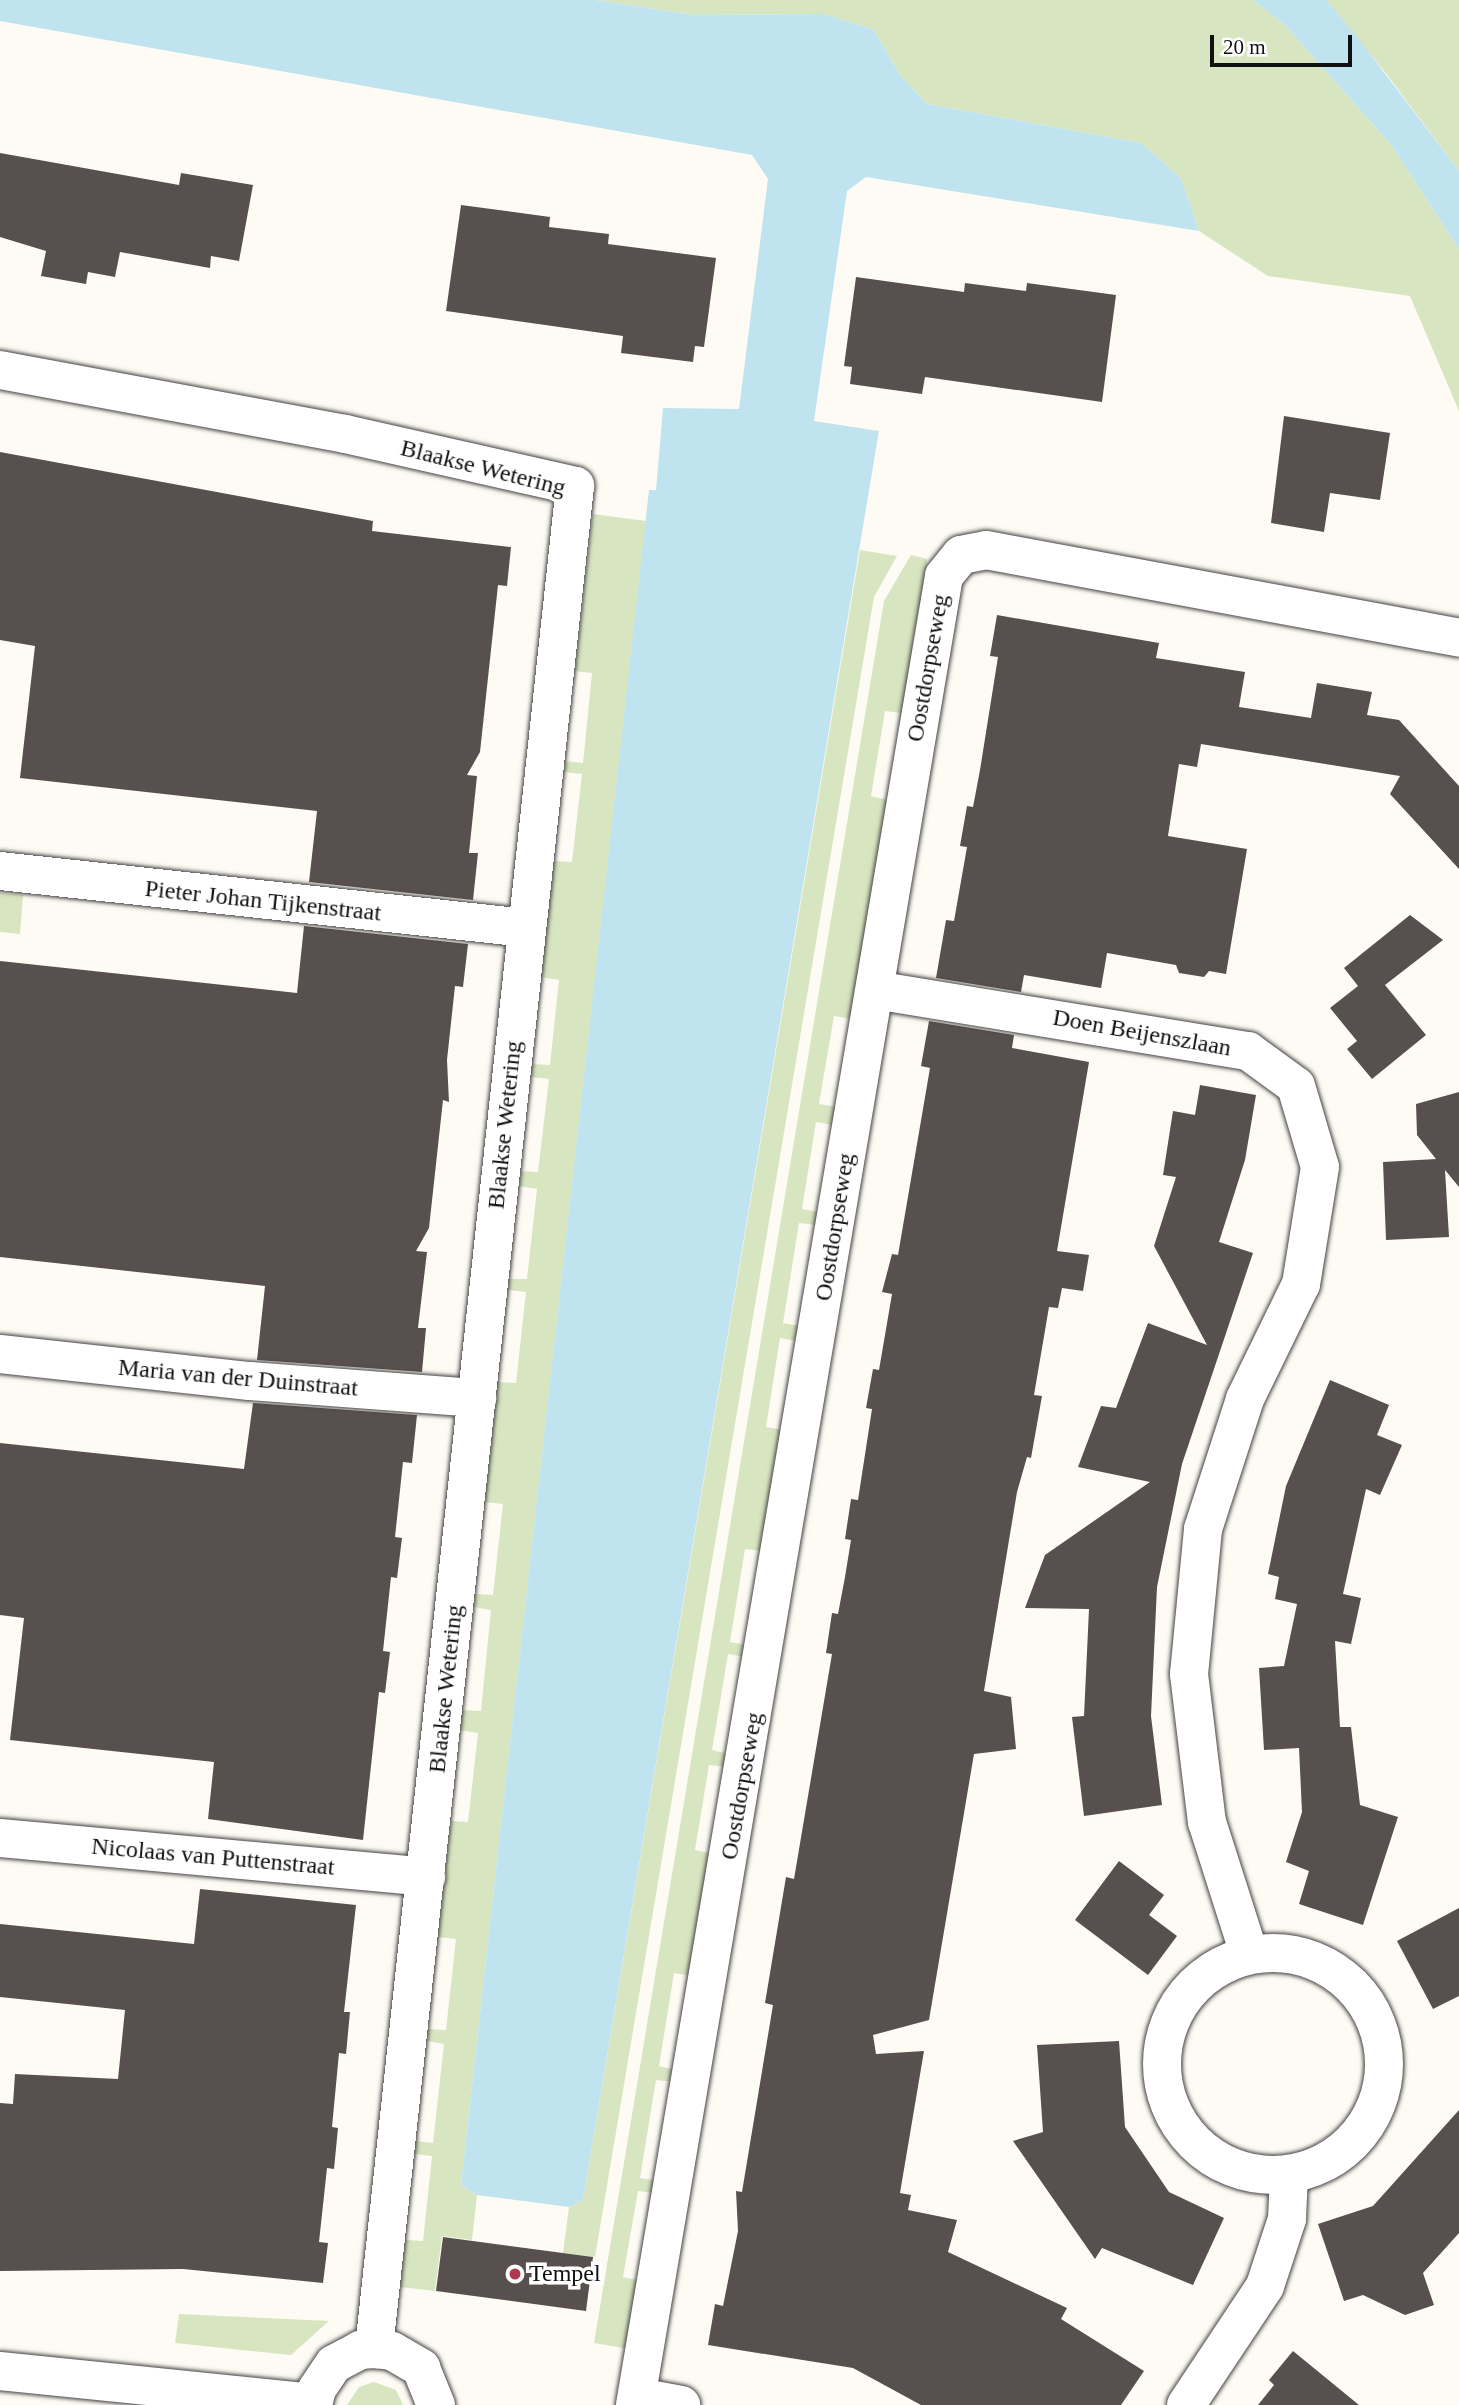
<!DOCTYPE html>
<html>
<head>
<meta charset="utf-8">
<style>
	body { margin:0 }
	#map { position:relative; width:1459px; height:2405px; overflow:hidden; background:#fefbf4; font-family:"Times New Roman",serif }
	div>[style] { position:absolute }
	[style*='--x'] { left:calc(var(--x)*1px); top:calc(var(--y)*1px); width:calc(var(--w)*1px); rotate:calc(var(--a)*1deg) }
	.green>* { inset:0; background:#d8e5c1 }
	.water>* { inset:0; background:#bfe3ef }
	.building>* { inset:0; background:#57504e }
	.roads { filter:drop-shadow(0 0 2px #434343) drop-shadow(0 0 2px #434343) }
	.minor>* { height:38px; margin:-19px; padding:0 19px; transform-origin:19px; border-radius:19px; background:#fff }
	.minor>.ring { margin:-19px; padding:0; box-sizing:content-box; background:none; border:38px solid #fff; border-radius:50% }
	.dots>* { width:19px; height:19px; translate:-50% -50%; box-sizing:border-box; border:4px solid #fff; border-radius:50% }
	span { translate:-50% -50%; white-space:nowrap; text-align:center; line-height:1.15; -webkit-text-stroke:7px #fff; paint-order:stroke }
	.street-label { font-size:24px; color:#101010 }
	.poi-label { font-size:24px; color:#101010 }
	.left { translate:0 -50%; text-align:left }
	.scale { position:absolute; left:1210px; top:35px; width:142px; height:32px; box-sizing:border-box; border:4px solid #101010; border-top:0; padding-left:9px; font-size:21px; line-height:24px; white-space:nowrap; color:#101010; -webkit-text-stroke:5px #fff; paint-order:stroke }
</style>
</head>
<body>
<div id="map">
	<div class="green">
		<div style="clip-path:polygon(595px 0,1253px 0,1286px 26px,1392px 146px,1459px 249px,1459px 411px,1410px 296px,1268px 276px,1199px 231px,1181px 178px,1141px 143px,927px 104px,900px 75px,874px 30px,824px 14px,693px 15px)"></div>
		<div style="clip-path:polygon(1326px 0,1459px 0,1459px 171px,1385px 72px)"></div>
		<div style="clip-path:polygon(593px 514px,646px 521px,461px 2185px,477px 2195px,472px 2240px,442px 2236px,435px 2291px,400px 2287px,405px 2240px,423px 2241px,432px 2156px,414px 2154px,415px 2141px,433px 2143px,444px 2044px,427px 2041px,428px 2029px,446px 2030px,456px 1939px,438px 1937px,451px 1821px,468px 1822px,478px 1733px,460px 1730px,462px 1710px,481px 1711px,491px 1610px,474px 1607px,475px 1594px,493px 1595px,503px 1504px,485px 1502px,498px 1382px,516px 1383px,526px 1292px,508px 1290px,509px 1279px,527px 1279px,537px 1189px,519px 1186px,521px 1171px,538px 1172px,549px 1079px,531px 1077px,532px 1064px,550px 1065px,559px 980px,541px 977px,554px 861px,572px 862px,582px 774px,564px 772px,565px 761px,583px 763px,592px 673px,575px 671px)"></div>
		<div style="clip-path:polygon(860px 550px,897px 556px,874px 597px,595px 2257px,563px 2253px,569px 2207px,583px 2200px)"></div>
		<div style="clip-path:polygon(911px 555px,927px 559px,923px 598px,902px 713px,885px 711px,871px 796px,888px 800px,851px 1019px,834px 1016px,819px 1104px,837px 1107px,834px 1125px,816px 1122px,802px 1209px,819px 1212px,817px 1225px,799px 1223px,783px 1323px,800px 1326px,798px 1341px,780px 1338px,766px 1427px,783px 1430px,763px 1551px,745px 1549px,730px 1642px,747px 1645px,745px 1657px,728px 1654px,712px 1750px,729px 1754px,727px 1767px,709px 1765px,695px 1850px,713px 1854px,692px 1976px,674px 1973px,659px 2066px,676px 2070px,674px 2082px,656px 2080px,640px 2178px,658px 2181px,656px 2193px,638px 2191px,623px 2277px,641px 2281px,629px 2349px,594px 2343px,884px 601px)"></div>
		<div style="clip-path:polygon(0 893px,23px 895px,20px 934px,0 932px)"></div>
		<div style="clip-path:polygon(179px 2314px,329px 2321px,291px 2355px,175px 2343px)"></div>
		<div style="clip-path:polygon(374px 2382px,396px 2390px,403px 2405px,347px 2405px,359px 2387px)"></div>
	</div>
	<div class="water">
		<div style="clip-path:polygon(0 0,595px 0,693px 15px,824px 14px,874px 30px,900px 75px,927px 104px,1141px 143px,1181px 178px,1199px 231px,866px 177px,847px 191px,814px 421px,879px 431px,583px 2200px,569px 2207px,477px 2195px,461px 2185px,649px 490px,656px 490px,663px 408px,739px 409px,768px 179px,752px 155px,0 21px)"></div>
		<div style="clip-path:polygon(1253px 0,1326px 0,1355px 34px,1459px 171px,1459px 249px,1392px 146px,1286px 26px)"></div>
	</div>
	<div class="building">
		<div style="clip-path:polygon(0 153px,179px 185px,181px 173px,253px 185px,239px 261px,211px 256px,210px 268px,120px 252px,115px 277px,88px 272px,86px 284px,41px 276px,46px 251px,0 237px)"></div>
		<div style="clip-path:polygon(461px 205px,550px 217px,549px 227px,609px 234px,608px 244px,716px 258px,704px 347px,695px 346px,693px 362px,621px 353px,623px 336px,446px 311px)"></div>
		<div style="clip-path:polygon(856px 277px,964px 292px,965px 283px,1026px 291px,1027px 283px,1116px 295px,1102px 402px,925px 377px,922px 394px,850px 384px,852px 367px,844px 366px)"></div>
		<div style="clip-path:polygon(1284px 416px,1390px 433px,1380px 500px,1330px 493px,1324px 532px,1271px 523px)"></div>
		<div style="clip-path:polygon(0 452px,373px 521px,372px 531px,511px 547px,507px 586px,498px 585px,480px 752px,467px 775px,477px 776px,469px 853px,478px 853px,473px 900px,309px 882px,317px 811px,20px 778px,35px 646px,0 640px)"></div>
		<div style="clip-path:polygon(997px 615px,1159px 643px,1156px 658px,1245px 672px,1239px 707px,1311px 718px,1317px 683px,1372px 692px,1367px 715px,1399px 720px,1459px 786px,1459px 869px,1390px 794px,1400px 776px,1201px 744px,1197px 767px,1179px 764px,1168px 836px,1247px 849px,1226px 974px,1209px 971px,1204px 977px,1179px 973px,1176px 965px,1107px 953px,1101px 988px,1024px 975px,1021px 992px,936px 978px,946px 920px,954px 921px,967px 847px,960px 846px,967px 806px,973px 807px,980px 770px,998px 657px,990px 656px)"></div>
		<div style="clip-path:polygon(1410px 915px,1443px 940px,1385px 985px,1426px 1035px,1372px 1079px,1347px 1049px,1357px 1041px,1330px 1008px,1358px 986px,1344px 968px)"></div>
		<div style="clip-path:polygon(304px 926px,468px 944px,463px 987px,455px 986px,447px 1060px,449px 1102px,443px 1100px,429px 1228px,416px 1251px,427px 1252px,418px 1328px,426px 1328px,422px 1372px,257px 1360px,265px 1286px,0 1257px,0 961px,297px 993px)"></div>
		<div style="clip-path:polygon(929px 1021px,1014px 1035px,1012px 1048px,1089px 1062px,1057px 1251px,1089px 1255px,1083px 1291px,1062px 1288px,1058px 1308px,1049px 1307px,1034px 1395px,1042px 1396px,1031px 1458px,1027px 1457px,1017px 1492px,984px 1691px,1011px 1697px,1016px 1749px,974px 1754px,929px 2020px,873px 2035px,876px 2054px,924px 2051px,900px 2193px,911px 2195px,908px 2210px,957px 2220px,948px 2252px,1067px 2308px,1061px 2319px,1144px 2371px,1121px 2405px,921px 2405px,853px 2368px,708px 2345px,715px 2304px,723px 2306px,738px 2231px,736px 2191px,742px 2192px,773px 2005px,765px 2003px,786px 1877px,794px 1879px,832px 1654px,826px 1653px,832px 1613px,838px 1614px,845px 1577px,851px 1540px,845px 1539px,851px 1499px,858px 1500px,872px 1409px,866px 1408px,873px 1369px,879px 1370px,892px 1294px,882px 1292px,892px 1254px,898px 1255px,930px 1068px,921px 1066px)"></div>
		<div style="clip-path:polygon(1200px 1085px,1256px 1095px,1245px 1160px,1219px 1242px,1253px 1253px,1182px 1464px,1157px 1587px,1151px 1716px,1162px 1805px,1084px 1816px,1072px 1717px,1084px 1716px,1089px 1609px,1025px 1608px,1045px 1555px,1150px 1482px,1078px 1467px,1101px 1406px,1116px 1408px,1148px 1323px,1207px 1345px,1154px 1246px,1176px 1177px,1163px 1175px,1173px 1111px,1195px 1115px)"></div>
		<div style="clip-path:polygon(1459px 1092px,1459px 1187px,1445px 1170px,1449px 1237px,1386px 1240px,1383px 1162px,1436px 1159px,1417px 1135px,1416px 1104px)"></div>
		<div style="clip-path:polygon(1330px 1380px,1389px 1405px,1377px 1435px,1402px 1445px,1380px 1495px,1366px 1489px,1343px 1594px,1361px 1598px,1351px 1644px,1335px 1641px,1340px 1727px,1351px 1727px,1360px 1805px,1398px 1817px,1363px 1925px,1299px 1904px,1309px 1871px,1286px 1862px,1302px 1812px,1299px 1748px,1264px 1750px,1259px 1668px,1284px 1666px,1297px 1604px,1275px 1599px,1279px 1577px,1268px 1574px,1286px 1486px)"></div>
		<div style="clip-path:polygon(253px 1403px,417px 1415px,412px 1463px,403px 1462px,395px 1537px,402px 1538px,397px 1578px,391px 1577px,383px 1651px,390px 1652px,385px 1693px,379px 1692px,363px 1840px,208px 1819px,214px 1762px,10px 1740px,24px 1618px,0 1615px,0 1443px,244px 1469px)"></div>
		<div style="clip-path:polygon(1119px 1861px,1164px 1895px,1149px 1915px,1177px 1936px,1148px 1975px,1075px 1920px)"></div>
		<div style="clip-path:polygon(200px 1889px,356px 1905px,344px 2012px,350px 2012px,346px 2054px,339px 2053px,332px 2127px,338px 2128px,334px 2169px,327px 2168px,319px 2242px,328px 2243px,323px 2283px,183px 2269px,0 2271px,0 2103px,13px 2104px,15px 2074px,118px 2079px,125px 2010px,0 1997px,0 1924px,194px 1944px)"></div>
		<div style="clip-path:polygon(1459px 1908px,1459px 1996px,1433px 2009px,1397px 1941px)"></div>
		<div style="clip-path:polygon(1119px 2041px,1125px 2127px,1169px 2192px,1224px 2218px,1193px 2285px,1102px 2248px,1095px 2259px,1013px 2141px,1043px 2132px,1037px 2045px)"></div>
		<div style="clip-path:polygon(1459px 2110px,1459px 2233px,1423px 2273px,1434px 2305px,1405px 2315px,1363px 2295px,1344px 2301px,1318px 2224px,1373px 2206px)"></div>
		<div style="clip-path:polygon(443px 2237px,593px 2257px,586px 2311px,436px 2291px)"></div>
		<div style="clip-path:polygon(1293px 2351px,1359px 2405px,1258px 2405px,1274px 2385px,1269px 2380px)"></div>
	</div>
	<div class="roads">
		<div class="minor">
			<div style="--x:0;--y:370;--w:351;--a:10.5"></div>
			<div style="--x:345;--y:434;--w:236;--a:12.7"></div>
			<div style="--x:575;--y:486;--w:1874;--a:96.16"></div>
			<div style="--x:0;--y:871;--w:529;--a:6.18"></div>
			<div style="--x:875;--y:990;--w:378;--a:9.3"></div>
			<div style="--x:1248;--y:1051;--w:59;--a:36.1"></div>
			<div style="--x:1296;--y:1086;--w:84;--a:73.5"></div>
			<div style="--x:1320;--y:1167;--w:119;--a:99.2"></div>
			<div style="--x:1301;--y:1284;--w:128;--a:116"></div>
			<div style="--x:1245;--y:1399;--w:137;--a:107.9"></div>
			<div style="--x:1203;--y:1529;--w:146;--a:95.5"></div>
			<div style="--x:1189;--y:1674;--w:149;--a:83.1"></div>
			<div style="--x:1207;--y:1822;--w:139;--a:72.3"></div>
			<div style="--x:0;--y:1354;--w:251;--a:6.2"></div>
			<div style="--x:250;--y:1381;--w:228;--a:4.3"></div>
			<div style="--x:0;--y:1838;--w:428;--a:5.2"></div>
			<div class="ring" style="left:1162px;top:1953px;width:184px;height:184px"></div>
			<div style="--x:0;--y:2371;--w:315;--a:5.8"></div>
			<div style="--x:638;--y:2397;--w:44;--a:10.5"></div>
			<div style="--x:313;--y:2405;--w:16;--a:-76"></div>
			<div style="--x:317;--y:2389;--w:30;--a:-56"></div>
			<div style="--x:334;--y:2364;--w:30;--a:-28"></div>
			<div style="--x:360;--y:2350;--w:14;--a:-4"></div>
			<div style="--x:374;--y:2349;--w:18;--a:6"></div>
			<div style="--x:392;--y:2351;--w:34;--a:30"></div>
			<div style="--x:421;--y:2368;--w:40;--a:68"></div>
			<div style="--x:635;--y:2405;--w:1855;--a:-80.41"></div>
			<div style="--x:944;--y:576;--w:27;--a:-51"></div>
			<div style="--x:961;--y:555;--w:25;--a:-11"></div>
			<div style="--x:986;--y:550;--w:481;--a:10.5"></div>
			<div style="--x:1186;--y:2405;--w:143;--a:-56.4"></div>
			<div style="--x:1265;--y:2286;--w:71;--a:-71.8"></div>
			<div style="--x:1287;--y:2219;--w:44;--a:-87.4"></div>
		</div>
	</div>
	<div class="dots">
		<div style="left:515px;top:2274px;background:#af394d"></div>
	</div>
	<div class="street-label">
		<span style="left:483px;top:468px;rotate:14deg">Blaakse Wetering</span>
		<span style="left:928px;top:668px;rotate:-80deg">Oostdorpseweg</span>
		<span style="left:263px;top:901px;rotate:6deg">Pieter Johan Tijkenstraat</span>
		<span style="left:1142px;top:1033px;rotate:10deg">Doen Beijenszlaan</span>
		<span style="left:505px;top:1125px;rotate:-84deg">Blaakse Wetering</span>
		<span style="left:835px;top:1227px;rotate:-81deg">Oostdorpseweg</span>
		<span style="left:238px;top:1378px;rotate:5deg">Maria van der Duinstraat</span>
		<span style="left:446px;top:1689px;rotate:-84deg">Blaakse Wetering</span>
		<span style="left:742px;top:1786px;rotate:-80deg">Oostdorpseweg</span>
		<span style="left:213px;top:1857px;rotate:5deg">Nicolaas van Puttenstraat</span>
	</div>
	<div class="poi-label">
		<span class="left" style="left:529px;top:2274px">Tempel</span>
	</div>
	<div class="scale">20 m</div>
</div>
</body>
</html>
